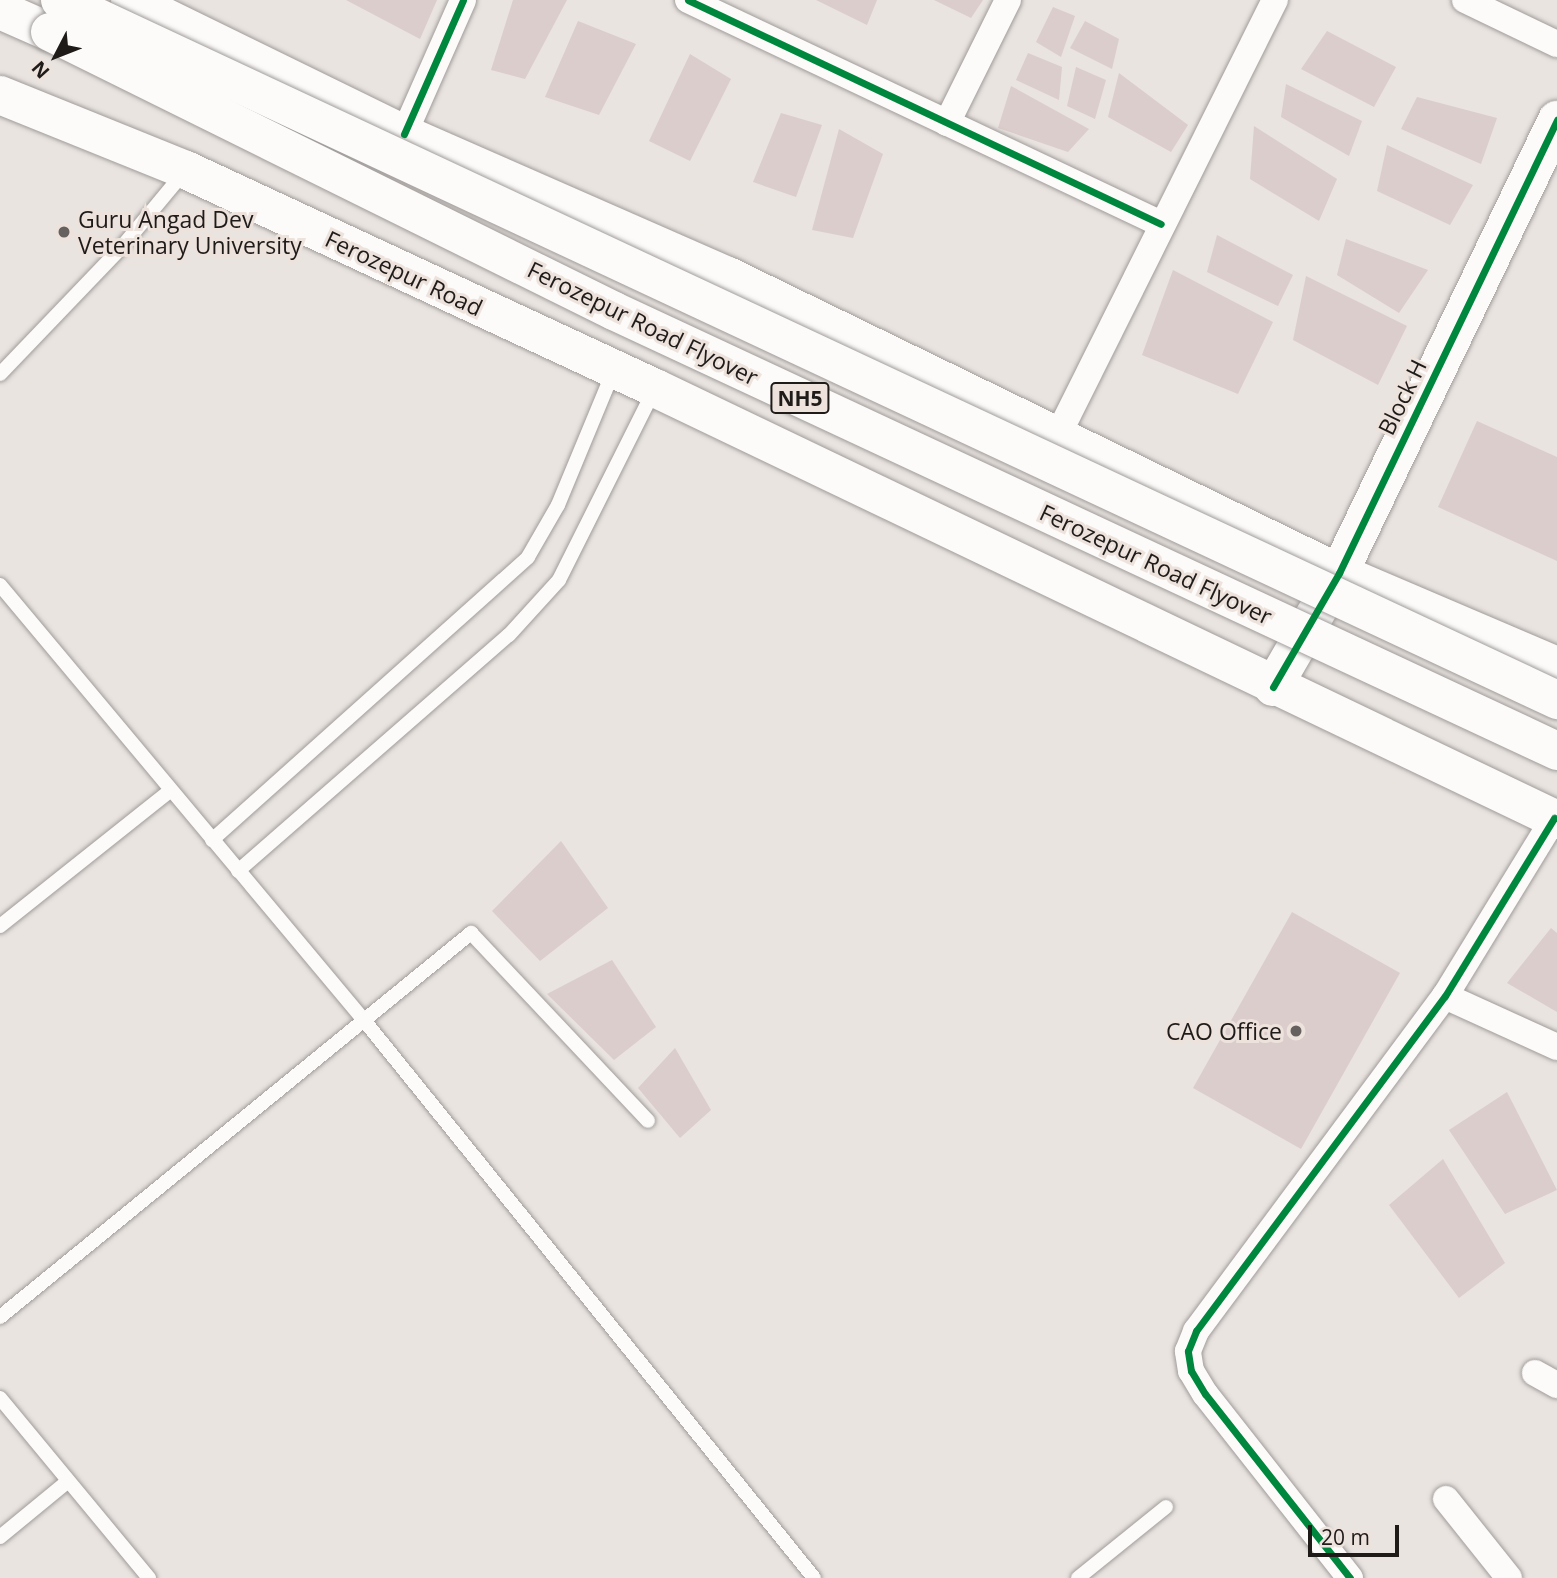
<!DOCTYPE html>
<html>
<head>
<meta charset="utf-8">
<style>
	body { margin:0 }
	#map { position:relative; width:1557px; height:1578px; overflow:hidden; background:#e9e4e0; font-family:"Open Sans",sans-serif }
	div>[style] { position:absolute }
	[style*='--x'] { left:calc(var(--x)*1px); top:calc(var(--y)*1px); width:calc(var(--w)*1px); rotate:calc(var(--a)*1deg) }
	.building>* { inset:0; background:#dbcdcb }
	.roads { filter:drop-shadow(0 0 2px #a09c9a) drop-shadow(0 0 2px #a09c9a) }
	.lane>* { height:14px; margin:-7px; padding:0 7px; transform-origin:7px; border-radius:7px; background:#fcfbfa }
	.street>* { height:26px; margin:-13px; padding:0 13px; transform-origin:13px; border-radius:13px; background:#fcfbfa }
	.secondary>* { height:38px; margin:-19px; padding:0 19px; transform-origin:19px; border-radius:19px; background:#fcfbfa }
	.highway>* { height:38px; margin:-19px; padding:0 19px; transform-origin:19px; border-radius:19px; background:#fcfbfa }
	.bridges { filter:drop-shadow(0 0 2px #a09c9a) drop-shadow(0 0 2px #a09c9a) }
	.highway-bridge>* { height:38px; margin:-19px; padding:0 19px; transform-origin:19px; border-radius:19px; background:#fcfbfa }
	.cycleway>* { height:7px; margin:-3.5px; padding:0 3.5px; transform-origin:3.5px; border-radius:3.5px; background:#00873e }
	.dots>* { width:19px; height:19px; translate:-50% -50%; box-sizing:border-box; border:4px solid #ede3dc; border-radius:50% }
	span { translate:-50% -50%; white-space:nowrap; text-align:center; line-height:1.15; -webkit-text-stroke:6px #ede3dc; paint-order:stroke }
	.shield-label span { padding:2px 5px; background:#ede3dc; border:2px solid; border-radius:5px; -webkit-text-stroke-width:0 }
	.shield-label { font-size:21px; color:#1f1b19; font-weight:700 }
	.poi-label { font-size:23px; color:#1f1b19 }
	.left { translate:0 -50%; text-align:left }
	.right { translate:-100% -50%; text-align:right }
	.street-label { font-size:23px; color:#1f1b19 }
	.north { position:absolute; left:21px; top:21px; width:70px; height:70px; -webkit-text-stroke:5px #ede3dc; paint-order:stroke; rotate:228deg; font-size:19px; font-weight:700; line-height:28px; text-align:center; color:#1f1b19 }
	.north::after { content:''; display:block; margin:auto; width:24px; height:32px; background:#1f1b19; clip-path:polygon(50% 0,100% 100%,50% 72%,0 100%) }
	.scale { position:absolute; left:1308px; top:1525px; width:91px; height:32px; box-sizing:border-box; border:4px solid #1f1b19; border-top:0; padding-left:9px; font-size:21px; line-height:24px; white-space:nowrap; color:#1f1b19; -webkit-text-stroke:5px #ede3dc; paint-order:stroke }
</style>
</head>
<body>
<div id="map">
	<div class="building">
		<div style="clip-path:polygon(346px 0,437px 0,420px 39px)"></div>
		<div style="clip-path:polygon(513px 0,567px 0,525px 79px,491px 70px)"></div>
		<div style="clip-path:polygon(816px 0,877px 0,867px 25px)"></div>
		<div style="clip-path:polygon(934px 0,983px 0,971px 18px)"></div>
		<div style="clip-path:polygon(1053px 7px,1075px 16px,1061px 57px,1036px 42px)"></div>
		<div style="clip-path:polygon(578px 21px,636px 44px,599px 115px,545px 97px)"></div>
		<div style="clip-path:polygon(1085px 21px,1119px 39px,1112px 69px,1070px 48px)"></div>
		<div style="clip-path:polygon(1327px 31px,1396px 67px,1374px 107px,1301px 69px)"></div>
		<div style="clip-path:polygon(1028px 53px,1062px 67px,1059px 100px,1016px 80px)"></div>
		<div style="clip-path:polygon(690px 54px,731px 79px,690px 161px,649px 141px)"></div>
		<div style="clip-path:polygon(1076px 67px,1106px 80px,1095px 119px,1067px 106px)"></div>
		<div style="clip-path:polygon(1119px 73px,1188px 125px,1171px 152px,1108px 117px)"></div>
		<div style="clip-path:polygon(1286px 84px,1362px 121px,1349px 156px,1281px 117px)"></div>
		<div style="clip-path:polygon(1011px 86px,1089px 129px,1068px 152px,998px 128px)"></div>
		<div style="clip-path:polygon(1417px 97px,1497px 118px,1481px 164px,1401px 129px)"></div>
		<div style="clip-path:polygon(781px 113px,822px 125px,796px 197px,753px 182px)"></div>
		<div style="clip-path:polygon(1254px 126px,1337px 179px,1319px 221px,1250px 179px)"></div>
		<div style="clip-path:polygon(839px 129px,883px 154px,853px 238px,812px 230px)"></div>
		<div style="clip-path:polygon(1387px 145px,1473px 185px,1450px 225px,1377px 191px)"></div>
		<div style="clip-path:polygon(1217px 235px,1293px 275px,1278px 306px,1207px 272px)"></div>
		<div style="clip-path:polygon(1346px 239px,1428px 270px,1399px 313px,1337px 275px)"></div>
		<div style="clip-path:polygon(1173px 270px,1273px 322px,1238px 394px,1142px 355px)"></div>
		<div style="clip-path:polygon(1306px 276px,1407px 326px,1378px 385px,1293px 340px)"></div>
		<div style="clip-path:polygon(1477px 421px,1557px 457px,1557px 561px,1438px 507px)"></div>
		<div style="clip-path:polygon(561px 841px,608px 908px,540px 961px,492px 911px)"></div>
		<div style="clip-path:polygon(1292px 912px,1400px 973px,1301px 1149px,1193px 1088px)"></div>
		<div style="clip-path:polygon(1551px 928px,1557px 933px,1557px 1012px,1507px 983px)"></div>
		<div style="clip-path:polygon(612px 960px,656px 1027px,614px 1060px,547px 994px)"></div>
		<div style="clip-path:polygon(675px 1048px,711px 1110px,680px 1138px,638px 1088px)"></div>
		<div style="clip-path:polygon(1507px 1092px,1557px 1190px,1505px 1214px,1449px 1130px)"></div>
		<div style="clip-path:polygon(1443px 1159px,1505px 1263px,1459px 1298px,1389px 1205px)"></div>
	</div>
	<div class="roads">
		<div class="lane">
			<div style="--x:0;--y:374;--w:175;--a:-46.2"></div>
			<div style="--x:121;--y:248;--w:100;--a:-50.3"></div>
			<div style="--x:0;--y:585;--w:566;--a:50.09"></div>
			<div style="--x:363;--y:1019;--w:718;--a:51.1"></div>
			<div style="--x:212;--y:840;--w:424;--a:-41.8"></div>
			<div style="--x:528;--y:557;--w:60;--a:-60"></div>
			<div style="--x:558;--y:505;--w:144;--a:-67.5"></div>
			<div style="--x:238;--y:871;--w:359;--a:-41.1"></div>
			<div style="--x:509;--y:635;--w:74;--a:-47.7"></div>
			<div style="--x:559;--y:580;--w:212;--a:-63.4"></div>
			<div style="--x:0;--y:926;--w:217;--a:-38.5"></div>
			<div style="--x:0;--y:1317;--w:608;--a:-39.19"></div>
			<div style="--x:471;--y:933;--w:258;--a:46.7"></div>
			<div style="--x:0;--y:1398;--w:234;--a:50.4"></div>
			<div style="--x:0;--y:1537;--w:87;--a:-39.4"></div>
			<div style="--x:1078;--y:1578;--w:113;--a:-38.9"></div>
		</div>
		<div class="street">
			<div style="--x:688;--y:0;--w:523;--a:25.34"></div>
			<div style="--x:1465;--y:0;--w:102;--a:25.6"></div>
			<div style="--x:947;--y:123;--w:137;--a:-63.6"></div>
			<div style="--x:404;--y:134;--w:146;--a:-66.2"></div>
			<div style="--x:1059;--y:433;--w:484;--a:-63.5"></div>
			<div style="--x:1445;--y:996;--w:123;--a:24.5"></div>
			<div style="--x:1535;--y:1373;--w:25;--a:29"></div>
			<div style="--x:1446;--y:1499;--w:101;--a:51.4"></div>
			<div style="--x:1350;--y:1578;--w:234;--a:-128.2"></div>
			<div style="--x:1205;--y:1394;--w:27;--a:-121"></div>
			<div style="--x:1191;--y:1371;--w:20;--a:-99"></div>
			<div style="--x:1188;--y:1351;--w:22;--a:-68"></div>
			<div style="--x:1196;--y:1331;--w:417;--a:-53.4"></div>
			<div style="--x:1445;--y:996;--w:209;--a:-58.5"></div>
		</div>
		<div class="secondary">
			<div style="--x:130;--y:0;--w:305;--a:26.1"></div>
			<div style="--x:404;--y:134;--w:354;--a:23.7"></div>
			<div style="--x:728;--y:276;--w:679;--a:25.92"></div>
			<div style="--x:1339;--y:573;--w:237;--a:23.1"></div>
			<div style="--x:0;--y:95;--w:201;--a:22"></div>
			<div style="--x:186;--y:170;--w:517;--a:24.93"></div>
			<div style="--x:655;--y:388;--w:1000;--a:25.59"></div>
			<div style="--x:1273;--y:687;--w:132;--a:-59.9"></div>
			<div style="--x:1339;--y:573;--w:503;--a:-64.3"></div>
		</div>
		<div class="highway">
			<div style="--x:0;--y:10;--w:55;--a:23.7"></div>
		</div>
	</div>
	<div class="bridges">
		<div class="highway-bridge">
			<div style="--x:60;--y:0;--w:1653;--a:25.06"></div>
			<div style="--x:50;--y:32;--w:629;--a:26.32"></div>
			<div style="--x:614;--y:311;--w:1041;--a:25.01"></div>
		</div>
	</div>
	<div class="cycleway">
		<div style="--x:688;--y:0;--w:523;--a:25.34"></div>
		<div style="--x:404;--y:134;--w:146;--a:-66.2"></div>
		<div style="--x:1273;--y:687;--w:132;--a:-59.9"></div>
		<div style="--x:1339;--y:573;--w:503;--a:-64.3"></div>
		<div style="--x:1350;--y:1578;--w:234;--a:-128.2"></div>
		<div style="--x:1205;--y:1394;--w:27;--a:-121"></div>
		<div style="--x:1191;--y:1371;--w:20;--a:-99"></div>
		<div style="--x:1188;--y:1351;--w:22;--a:-68"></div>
		<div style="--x:1196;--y:1331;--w:417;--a:-53.4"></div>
		<div style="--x:1445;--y:996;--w:209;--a:-58.5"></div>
	</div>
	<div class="dots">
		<div style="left:64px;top:232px;background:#66615f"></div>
		<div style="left:1296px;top:1031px;background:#66615f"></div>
	</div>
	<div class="shield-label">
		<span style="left:800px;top:398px">NH5</span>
	</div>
	<div class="poi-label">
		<span class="left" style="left:78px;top:232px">Guru Angad Dev<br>Veterinary University</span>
		<span class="right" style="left:1282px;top:1031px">CAO Office</span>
	</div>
	<div class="street-label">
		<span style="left:404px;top:273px;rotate:25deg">Ferozepur Road</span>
		<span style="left:643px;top:323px;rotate:26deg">Ferozepur Road Flyover</span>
		<span style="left:1402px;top:397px;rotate:-64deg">Block H</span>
		<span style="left:1156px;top:564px;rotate:25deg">Ferozepur Road Flyover</span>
	</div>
	<div class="north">N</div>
	<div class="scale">20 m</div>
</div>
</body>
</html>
